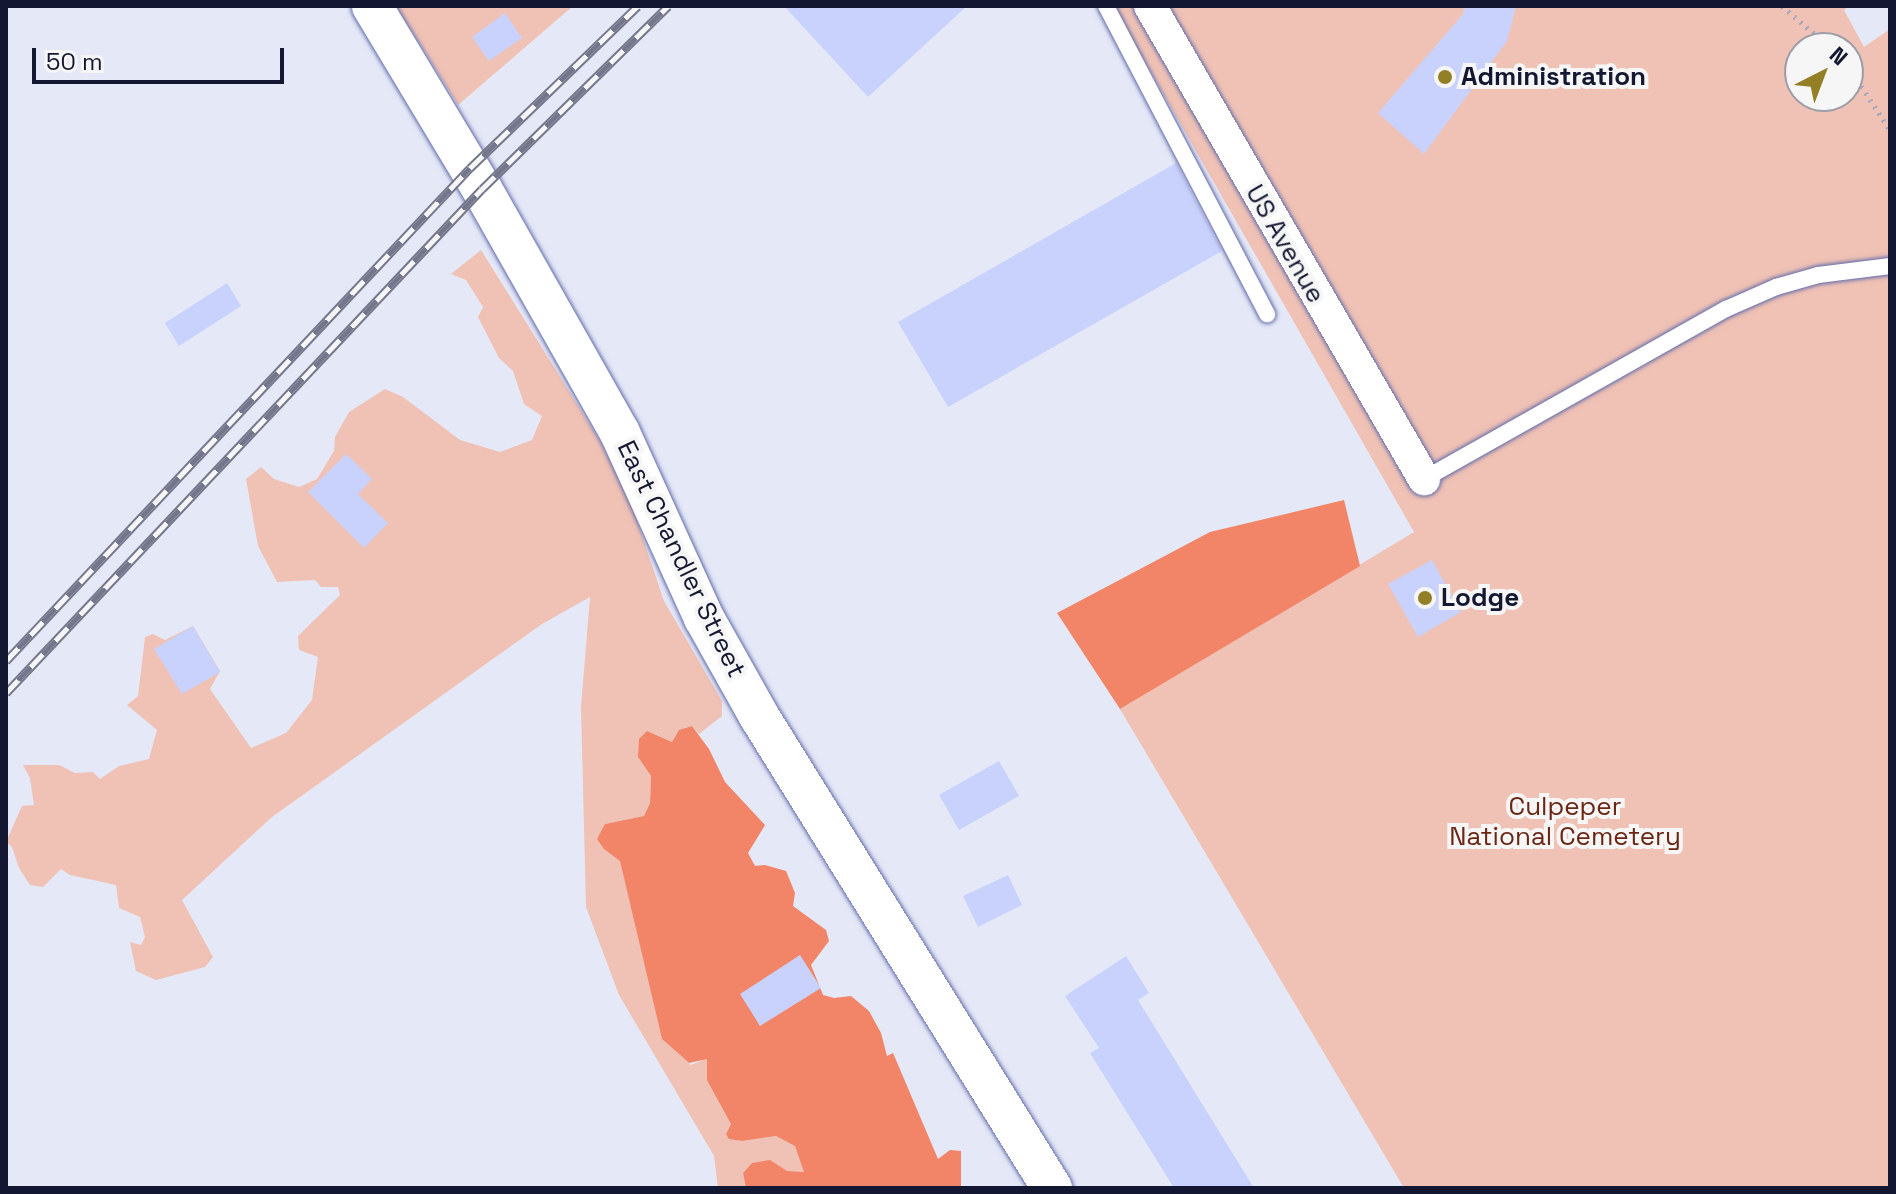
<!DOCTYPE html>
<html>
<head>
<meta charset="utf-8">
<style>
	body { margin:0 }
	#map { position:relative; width:1896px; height:1194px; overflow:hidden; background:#e5e8f7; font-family:"Space Grotesk",sans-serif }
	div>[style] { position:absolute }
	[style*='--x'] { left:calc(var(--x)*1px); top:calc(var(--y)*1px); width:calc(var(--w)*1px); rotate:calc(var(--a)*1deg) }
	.green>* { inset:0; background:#f0c2b5 }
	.forest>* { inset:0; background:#f28467 }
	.building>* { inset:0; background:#c9d2fc }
	.path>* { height:5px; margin-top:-2.5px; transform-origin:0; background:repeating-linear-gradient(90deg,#a4a7ba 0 2px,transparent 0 8px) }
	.roads { filter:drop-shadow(0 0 2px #626cab) drop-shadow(0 0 2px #626cab) }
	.service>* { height:16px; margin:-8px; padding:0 8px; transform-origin:8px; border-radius:8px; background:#fff }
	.minor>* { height:32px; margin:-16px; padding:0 16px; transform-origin:16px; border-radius:16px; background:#fff }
	.tertiary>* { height:40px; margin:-20px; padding:0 20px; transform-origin:20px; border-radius:20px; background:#fff }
	.rail>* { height:9px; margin-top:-4.5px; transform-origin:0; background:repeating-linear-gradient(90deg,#f6f6f6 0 18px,#74778c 0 36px); box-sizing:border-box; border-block:2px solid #74778c }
	.dots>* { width:22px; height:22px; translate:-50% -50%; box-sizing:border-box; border:4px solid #f6f6f6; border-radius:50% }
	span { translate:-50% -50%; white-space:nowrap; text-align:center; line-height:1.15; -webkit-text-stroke:8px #f6f6f6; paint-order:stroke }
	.poi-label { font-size:26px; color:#141731; font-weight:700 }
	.left { translate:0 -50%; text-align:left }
	.street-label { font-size:26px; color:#141731 }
	.park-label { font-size:26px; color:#6a2613 }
	.frame { position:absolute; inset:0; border:8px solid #141731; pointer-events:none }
	.north { position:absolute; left:1784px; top:32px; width:80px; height:80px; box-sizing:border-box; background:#f6f6f6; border:2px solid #9c9da7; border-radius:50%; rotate:42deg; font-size:22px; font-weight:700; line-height:32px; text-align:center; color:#141731 }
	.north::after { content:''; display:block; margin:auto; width:28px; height:36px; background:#927f26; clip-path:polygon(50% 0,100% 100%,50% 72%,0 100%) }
	.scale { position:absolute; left:32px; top:48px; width:252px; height:36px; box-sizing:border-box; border:4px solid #141731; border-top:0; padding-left:10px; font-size:24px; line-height:28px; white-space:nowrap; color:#141731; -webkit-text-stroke:6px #f6f6f6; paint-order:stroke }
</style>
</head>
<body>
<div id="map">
	<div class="green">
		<div style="clip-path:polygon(396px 6px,573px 6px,458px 105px)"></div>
		<div style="clip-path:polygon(evenodd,1113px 6px,1849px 6px,1844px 10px,1864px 47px,1890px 29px,1890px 1188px,1404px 1188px,1120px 709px,1414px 532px,1113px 6px,1800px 48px,1848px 48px,1848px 96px,1800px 96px,1800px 48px)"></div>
		<div style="clip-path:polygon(481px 250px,602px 444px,632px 506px,664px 601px,722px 701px,722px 716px,699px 734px,692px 726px,679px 730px,672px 742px,647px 731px,638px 757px,651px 776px,650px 803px,644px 816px,605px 824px,620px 859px,662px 1039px,691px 1065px,707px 1058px,731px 1124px,726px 1134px,730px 1139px,742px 1141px,776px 1136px,795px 1146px,805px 1172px,787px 1171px,770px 1161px,752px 1163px,743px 1173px,746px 1188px,718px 1188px,714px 1156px,619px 995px,586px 907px,581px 707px,590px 597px,542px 624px,272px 817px,182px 900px,213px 957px,205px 967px,156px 980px,136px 971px,130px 942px,141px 945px,145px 937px,140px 917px,119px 908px,116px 885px,70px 875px,61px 869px,43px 887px,30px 885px,19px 868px,12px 847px,6px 842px,22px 806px,34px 805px,30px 778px,23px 765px,59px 765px,75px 773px,93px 772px,100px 779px,119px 766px,149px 759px,157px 730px,127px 705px,138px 696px,145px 637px,153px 634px,165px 640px,193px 626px,220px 671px,210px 689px,251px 748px,286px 733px,312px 700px,318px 657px,299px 650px,298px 636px,340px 595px,338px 587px,321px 587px,315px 580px,277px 582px,258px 546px,246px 479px,261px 467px,274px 479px,299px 487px,317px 479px,334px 451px,335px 437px,349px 412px,385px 389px,403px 397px,460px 440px,500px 452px,532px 440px,542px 416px,524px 404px,513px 371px,499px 358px,478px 317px,483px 307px,466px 280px,451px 274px)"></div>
	</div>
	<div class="forest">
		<div style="clip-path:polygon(1344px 500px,1360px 566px,1120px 709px,1057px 613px,1210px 532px)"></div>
		<div style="clip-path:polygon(692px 726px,709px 749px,725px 782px,765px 825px,748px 853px,755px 866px,765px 865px,786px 871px,795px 893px,793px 906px,826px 930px,829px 941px,811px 965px,823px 995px,834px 998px,851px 996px,869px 1011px,881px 1033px,887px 1056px,893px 1053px,896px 1060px,938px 1159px,950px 1150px,961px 1151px,961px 1188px,746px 1188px,743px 1173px,752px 1163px,770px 1160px,787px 1171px,804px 1172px,795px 1146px,776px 1136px,742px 1141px,729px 1139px,726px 1134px,731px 1124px,707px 1080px,707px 1059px,689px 1063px,662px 1039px,620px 861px,604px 849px,597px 839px,605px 824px,644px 816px,650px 803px,651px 776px,638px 757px,639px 739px,647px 731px,672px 742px,679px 730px)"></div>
	</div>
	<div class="building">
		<div style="clip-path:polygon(784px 6px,967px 6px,868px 97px)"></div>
		<div style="clip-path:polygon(1465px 6px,1516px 6px,1507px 41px,1424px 154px,1378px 113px,1463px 14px)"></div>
		<div style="clip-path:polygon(505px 13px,522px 38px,489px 61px,472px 37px)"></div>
		<div style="clip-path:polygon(1176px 163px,1222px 251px,948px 407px,898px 322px)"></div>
		<div style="clip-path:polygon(227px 283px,241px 306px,179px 346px,165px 323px)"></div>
		<div style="clip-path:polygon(346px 454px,372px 479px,358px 494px,388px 523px,364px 548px,308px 492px)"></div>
		<div style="clip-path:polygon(1432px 560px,1461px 612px,1418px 637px,1388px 584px)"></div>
		<div style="clip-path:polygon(193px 626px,220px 672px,182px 694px,154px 649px)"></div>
		<div style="clip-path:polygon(999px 761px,1019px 796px,959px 830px,939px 795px)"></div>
		<div style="clip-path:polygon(1008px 875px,1022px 905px,978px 927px,963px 896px)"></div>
		<div style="clip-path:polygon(800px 955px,821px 988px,760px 1026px,740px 994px)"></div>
		<div style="clip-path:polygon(1126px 956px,1149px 993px,1138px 1000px,1254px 1188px,1174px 1188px,1090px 1053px,1099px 1048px,1065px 996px)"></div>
	</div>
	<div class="path">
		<div style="--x:1782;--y:6;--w:65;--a:40.6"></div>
		<div style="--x:1848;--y:66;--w:77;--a:56.7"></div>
	</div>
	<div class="roads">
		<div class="service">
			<div style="--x:1106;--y:6;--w:348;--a:62.4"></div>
			<div style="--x:1424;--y:479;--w:347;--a:-29.4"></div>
			<div style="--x:1726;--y:309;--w:55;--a:-23.7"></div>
			<div style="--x:1776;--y:287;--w:44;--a:-15.9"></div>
			<div style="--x:1818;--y:275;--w:73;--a:-7.1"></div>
		</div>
		<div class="minor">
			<div style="--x:1150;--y:6;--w:547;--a:59.92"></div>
		</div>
		<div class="tertiary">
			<div style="--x:372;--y:6;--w:214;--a:59"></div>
			<div style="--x:482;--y:189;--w:280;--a:60.5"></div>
			<div style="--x:620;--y:433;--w:203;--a:65.6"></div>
			<div style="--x:704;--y:618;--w:112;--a:60.7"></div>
			<div style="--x:759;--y:716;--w:556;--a:58.17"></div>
		</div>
	</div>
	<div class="rail">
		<div style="--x:6;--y:661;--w:677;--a:-46.74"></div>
		<div style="--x:470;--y:168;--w:233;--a:-44"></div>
		<div style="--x:6;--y:693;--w:693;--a:-46.64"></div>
		<div style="--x:482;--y:189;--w:261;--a:-44.5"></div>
	</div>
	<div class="dots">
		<div style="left:1445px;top:77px;background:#927f26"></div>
		<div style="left:1425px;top:598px;background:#927f26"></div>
	</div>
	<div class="poi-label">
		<span class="left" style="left:1461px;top:77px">Administration</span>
		<span class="left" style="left:1441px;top:598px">Lodge</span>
	</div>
	<div class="street-label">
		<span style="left:1285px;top:244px;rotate:60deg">US Avenue</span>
		<span style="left:681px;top:559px;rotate:64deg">East Chandler Street</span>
	</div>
	<div class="park-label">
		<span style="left:1565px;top:822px">Culpeper<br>National Cemetery</span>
	</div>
	<div class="frame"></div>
	<div class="north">N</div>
	<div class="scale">50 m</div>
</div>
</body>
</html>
